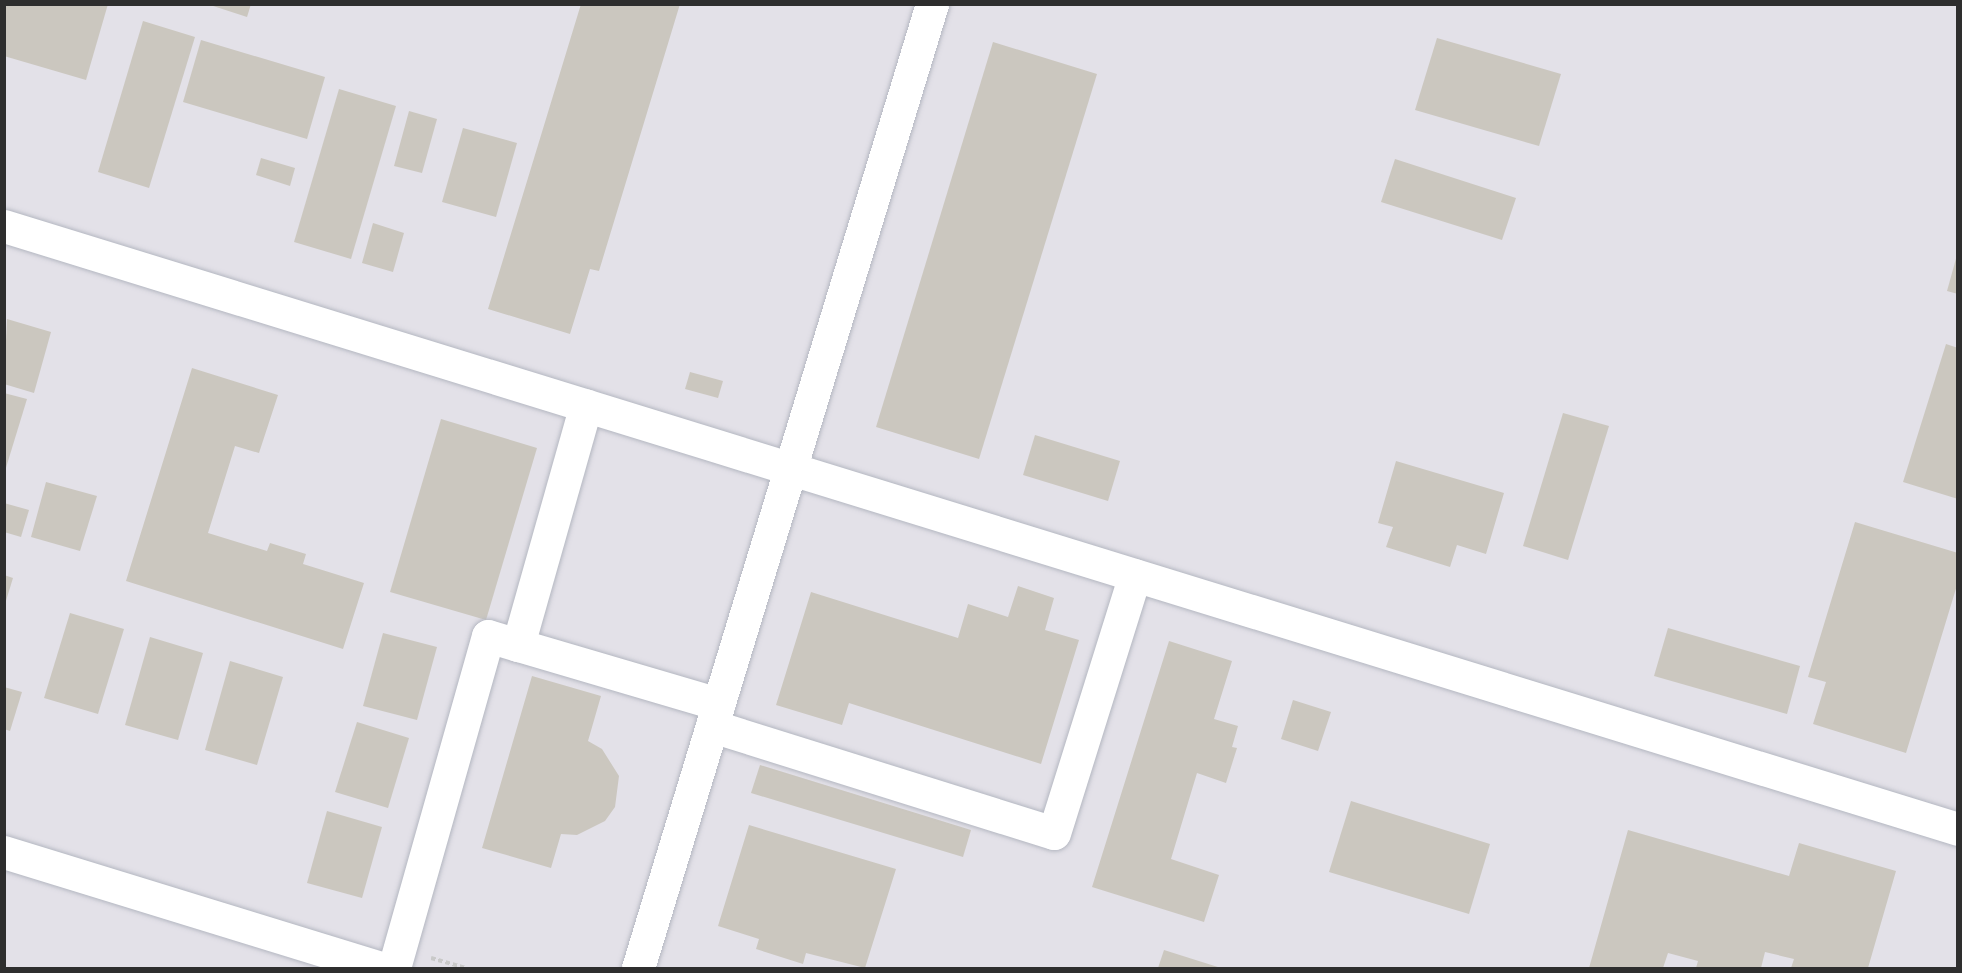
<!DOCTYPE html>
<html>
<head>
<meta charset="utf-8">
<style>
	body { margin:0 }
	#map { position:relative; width:1962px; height:973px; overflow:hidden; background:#efe9e1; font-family:Jost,sans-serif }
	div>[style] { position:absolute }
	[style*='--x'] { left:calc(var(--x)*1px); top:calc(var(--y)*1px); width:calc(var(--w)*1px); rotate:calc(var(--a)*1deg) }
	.industrial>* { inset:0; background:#e3e1e8 }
	.building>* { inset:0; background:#cbc7bf }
	.path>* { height:4px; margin-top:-2px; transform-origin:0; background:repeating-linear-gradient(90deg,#c9c9c9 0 4.5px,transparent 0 7.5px) }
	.roads { filter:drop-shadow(0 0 2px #b4b7c1) drop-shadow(0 0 2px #b4b7c1) }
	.minor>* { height:33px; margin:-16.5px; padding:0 16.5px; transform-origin:16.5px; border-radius:16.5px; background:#fff }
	span { translate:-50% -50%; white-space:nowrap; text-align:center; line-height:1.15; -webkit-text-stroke:5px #fff; paint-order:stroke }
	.frame { position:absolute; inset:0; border:6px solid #2e2e2e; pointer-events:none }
</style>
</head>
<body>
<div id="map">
	<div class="industrial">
		<div style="clip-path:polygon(5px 5px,1957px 5px,1957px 968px,5px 968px)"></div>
	</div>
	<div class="building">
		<div style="clip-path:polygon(4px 4px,108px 4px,86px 80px,4px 56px)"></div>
		<div style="clip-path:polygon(207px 4px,251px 4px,247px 17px)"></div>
		<div style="clip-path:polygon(581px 4px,680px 4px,599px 271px,590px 269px,570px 334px,488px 309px)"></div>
		<div style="clip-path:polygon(143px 21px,195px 37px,149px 188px,98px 172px)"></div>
		<div style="clip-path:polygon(1437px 38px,1561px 74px,1539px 146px,1415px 110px)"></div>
		<div style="clip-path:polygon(201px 40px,325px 77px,307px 139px,183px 102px)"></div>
		<div style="clip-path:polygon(993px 42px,1097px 74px,979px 459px,876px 427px)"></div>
		<div style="clip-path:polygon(339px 89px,396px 106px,351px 259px,294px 242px)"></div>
		<div style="clip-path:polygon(409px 111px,437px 119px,422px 173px,394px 166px)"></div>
		<div style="clip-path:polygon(463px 128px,517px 143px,496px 217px,442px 202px)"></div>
		<div style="clip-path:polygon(261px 158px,295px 168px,290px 186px,256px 175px)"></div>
		<div style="clip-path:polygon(1395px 159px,1516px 198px,1502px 240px,1381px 202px)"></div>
		<div style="clip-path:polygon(373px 223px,404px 233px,393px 272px,362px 263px)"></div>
		<div style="clip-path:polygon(1957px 255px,1958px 255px,1958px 294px,1947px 291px)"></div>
		<div style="clip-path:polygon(7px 319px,51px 332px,34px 393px,4px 384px)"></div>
		<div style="clip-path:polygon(1946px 344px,1958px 348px,1958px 499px,1903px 482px)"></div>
		<div style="clip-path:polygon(192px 368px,278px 395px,259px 453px,235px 446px,208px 533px,267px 551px,270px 543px,306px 554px,303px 564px,364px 583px,343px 649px,126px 581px)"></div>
		<div style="clip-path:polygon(690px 372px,723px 381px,718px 398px,685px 389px)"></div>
		<div style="clip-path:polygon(4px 393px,27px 399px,5px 471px,4px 471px)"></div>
		<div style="clip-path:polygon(1563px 413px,1609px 426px,1568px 560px,1523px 546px)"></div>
		<div style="clip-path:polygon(441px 419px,537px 448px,486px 620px,390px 592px)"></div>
		<div style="clip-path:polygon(1035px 435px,1120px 461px,1108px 501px,1023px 475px)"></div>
		<div style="clip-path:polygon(1396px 461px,1504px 493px,1486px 554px,1457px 545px,1450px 567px,1386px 547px,1393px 527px,1378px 523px)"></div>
		<div style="clip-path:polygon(46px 482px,97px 496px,80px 551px,31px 537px)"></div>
		<div style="clip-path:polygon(4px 503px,29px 510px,21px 537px,4px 532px)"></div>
		<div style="clip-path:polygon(1855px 522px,1958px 553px,1958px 582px,1906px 753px,1813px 724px,1826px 682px,1808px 677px)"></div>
		<div style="clip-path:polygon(4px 575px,13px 578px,5px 604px,4px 604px)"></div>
		<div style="clip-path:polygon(1018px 586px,1054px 598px,1045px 630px,1079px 640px,1041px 764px,849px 703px,842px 725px,776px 705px,811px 592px,958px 638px,968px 604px,1008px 617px)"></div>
		<div style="clip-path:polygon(70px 613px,124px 629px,98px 714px,44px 698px)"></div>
		<div style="clip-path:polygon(1668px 628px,1800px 666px,1787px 714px,1654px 676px)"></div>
		<div style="clip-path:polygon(383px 633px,437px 647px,417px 720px,363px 706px)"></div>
		<div style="clip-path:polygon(150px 637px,203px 653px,178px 740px,125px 725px)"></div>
		<div style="clip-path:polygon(1169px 641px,1232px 661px,1214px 719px,1238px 726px,1232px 747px,1237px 748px,1226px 783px,1197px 773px,1171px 859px,1219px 875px,1204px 922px,1092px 887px)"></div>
		<div style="clip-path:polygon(230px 661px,283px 677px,257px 765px,205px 750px)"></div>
		<div style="clip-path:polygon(532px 676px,601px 696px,588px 741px,602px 749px,619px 776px,615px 807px,605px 821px,577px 835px,561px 834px,551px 868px,482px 848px)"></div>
		<div style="clip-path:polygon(4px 687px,22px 692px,10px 731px,4px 729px)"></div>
		<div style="clip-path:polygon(1293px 700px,1331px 712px,1318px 751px,1281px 739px)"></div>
		<div style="clip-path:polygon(357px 722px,409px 738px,388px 808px,335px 792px)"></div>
		<div style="clip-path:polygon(760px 765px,971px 830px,963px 857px,751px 793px)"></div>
		<div style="clip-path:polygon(1351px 801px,1490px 844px,1469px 914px,1329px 872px)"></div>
		<div style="clip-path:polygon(327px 811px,382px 827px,362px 898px,307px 883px)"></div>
		<div style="clip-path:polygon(749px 825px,896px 869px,865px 968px,806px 953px,803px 964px,756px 949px,759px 939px,718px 926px)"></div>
		<div style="clip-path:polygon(1628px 830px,1789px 876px,1799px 843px,1896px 871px,1868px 968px,1791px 968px,1794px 959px,1765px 952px,1761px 968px,1696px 968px,1698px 961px,1668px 953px,1663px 968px,1589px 968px)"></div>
		<div style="clip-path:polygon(1164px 950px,1221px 968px,1158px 968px)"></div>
	</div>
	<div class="path">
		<div style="--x:431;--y:958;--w:35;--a:16"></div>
	</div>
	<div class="roads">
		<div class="minor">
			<div style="--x:4;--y:226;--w:2045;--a:17.15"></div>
			<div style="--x:518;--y:645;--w:209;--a:16.4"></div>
			<div style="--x:712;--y:726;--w:358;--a:17.4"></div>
			<div style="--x:1054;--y:833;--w:270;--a:-72.6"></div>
			<div style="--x:4;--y:852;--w:394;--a:17.1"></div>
			<div style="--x:394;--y:968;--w:345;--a:-74.2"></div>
			<div style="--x:488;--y:636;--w:31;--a:17"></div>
			<div style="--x:518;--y:645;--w:249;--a:-74.2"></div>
			<div style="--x:638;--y:968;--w:1008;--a:-73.04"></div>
		</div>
	</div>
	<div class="frame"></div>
</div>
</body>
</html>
